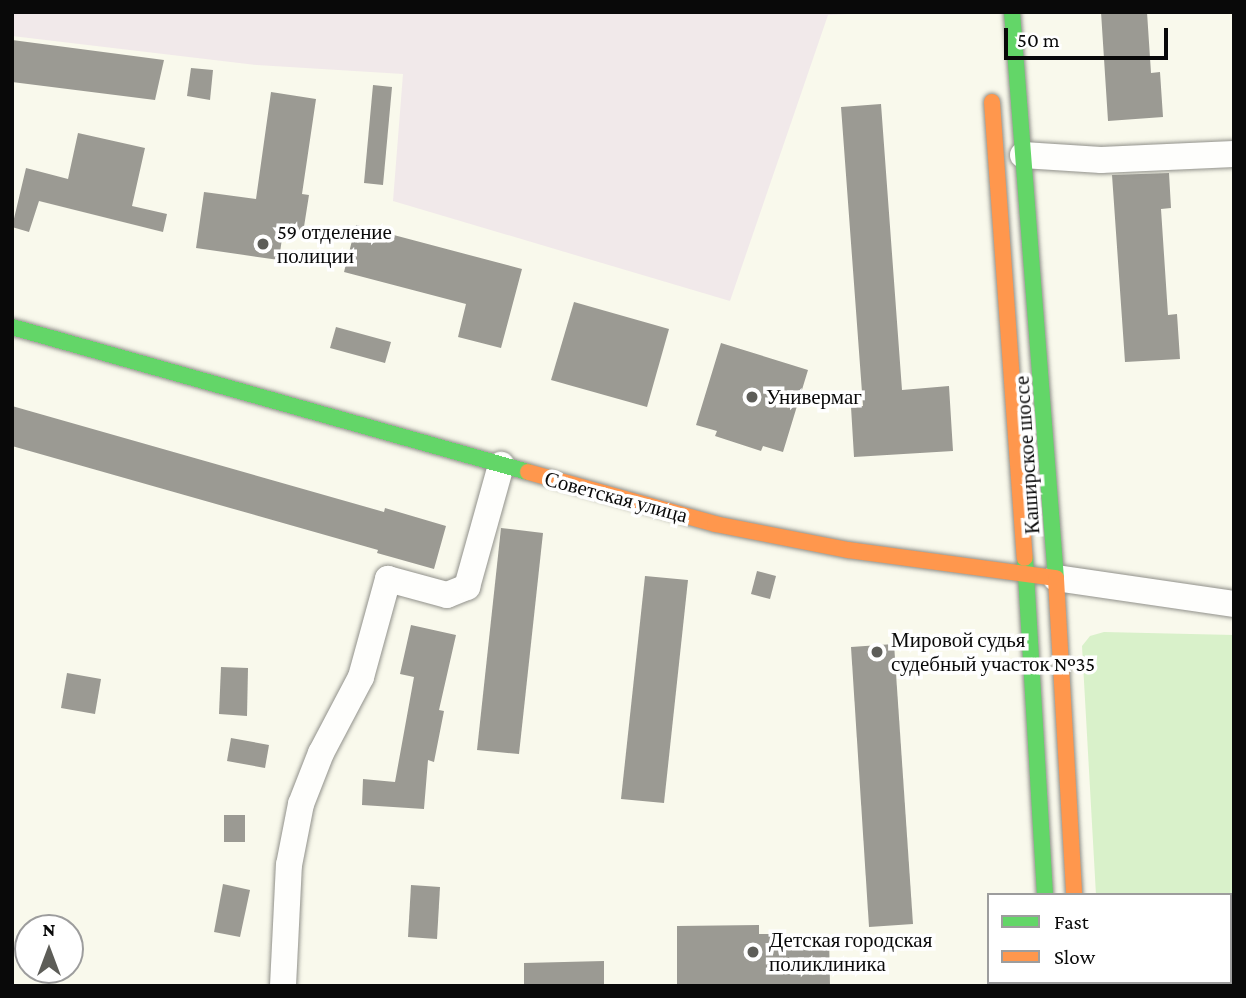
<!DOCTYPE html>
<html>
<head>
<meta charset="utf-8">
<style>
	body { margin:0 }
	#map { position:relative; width:1246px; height:998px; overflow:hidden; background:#f9f9ec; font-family:"Crimson Pro",serif }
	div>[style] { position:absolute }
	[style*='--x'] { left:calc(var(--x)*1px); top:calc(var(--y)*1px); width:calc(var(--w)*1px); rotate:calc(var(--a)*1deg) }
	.industrial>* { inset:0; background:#f1e9ea }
	.green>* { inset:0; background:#d9f1ca }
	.building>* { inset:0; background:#9b9a93 }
	.roads { filter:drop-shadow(0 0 2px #91918b) drop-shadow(0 0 2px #91918b) }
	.street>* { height:26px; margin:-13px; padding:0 13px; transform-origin:13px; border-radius:13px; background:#fefefc }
	.fast>* { height:16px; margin:-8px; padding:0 8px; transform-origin:8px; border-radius:8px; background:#63d668 }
	.slow>* { height:16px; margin:-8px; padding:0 8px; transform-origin:8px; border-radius:8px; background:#ff974d }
	.dots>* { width:19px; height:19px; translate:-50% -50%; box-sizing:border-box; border:4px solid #fff; border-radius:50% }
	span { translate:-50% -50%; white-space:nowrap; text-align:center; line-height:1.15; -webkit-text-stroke:7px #fff; paint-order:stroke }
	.poi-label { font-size:21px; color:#090909 }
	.left { translate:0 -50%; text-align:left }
	.street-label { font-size:21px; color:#090909 }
	.frame { position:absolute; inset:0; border:14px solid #090909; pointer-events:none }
	.legend { position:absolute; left:987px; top:893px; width:245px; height:91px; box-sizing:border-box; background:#fff; border:2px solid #9d9d9d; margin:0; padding:9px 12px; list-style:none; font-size:21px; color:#090909 }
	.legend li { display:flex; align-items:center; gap:14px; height:35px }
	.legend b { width:35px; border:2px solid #9d9d9d }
	.north { position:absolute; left:14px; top:914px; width:70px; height:70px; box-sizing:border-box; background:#fff; border:2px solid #9d9d9d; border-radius:50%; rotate:0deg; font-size:19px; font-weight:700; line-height:28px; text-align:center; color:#090909 }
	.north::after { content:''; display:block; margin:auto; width:24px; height:32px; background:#5d5d58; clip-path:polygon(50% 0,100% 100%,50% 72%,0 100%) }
	.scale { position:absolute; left:1004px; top:28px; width:164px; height:32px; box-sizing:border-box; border:4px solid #090909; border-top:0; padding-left:9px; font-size:21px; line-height:24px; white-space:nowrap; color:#090909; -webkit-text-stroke:5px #fff; paint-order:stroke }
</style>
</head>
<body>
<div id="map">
	<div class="industrial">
		<div style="clip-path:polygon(12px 12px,867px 12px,867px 13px,828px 15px,730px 301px,393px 201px,403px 74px,257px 65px,12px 36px)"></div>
	</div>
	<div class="green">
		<div style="clip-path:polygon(1104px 632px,1234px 635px,1234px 986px,1101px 986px,1101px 982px,1230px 982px,1230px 895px,1096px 895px,1082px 646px,1090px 636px)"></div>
	</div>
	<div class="building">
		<div style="clip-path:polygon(1101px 12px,1147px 12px,1151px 73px,1160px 72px,1163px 117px,1108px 121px)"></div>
		<div style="clip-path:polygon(12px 40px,164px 60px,155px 100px,12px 82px)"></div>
		<div style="clip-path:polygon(191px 68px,213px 70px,210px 100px,187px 96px)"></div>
		<div style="clip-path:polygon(373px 85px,392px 87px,383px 185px,364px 183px)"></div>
		<div style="clip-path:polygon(271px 92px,316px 99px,302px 194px,309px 195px,303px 233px,283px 231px,279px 260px,196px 248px,204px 192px,256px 199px)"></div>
		<div style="clip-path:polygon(881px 104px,902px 390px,949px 386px,953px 451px,854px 457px,851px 407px,863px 406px,841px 107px)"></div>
		<div style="clip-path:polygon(78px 133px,145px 148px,132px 206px,167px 214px,163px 232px,39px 201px,29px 232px,12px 227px,26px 168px,68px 179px)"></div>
		<div style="clip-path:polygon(1169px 173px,1171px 208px,1161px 209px,1168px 315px,1177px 314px,1180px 359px,1125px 362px,1112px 175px)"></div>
		<div style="clip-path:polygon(356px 225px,522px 269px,501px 348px,458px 337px,466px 304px,344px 272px)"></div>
		<div style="clip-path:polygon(574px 302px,669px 329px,647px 407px,551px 380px)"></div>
		<div style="clip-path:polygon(336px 327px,391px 342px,385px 363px,330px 348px)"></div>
		<div style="clip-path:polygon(721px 343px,808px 370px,783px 452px,763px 446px,761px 451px,715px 436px,717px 431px,696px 425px)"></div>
		<div style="clip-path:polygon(12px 406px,384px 512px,385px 508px,446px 526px,434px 569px,377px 553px,378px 550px,12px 446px)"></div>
		<div style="clip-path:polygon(501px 528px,543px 533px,519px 754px,477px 750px)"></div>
		<div style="clip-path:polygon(757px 571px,776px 576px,770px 599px,751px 594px)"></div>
		<div style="clip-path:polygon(645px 576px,688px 580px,664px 803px,621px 799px)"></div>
		<div style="clip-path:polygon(411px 625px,456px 635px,439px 710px,444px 711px,434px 762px,428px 760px,424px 809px,362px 805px,363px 779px,395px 782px,414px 677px,400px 674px)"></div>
		<div style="clip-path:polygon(894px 644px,913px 924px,869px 927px,851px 647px)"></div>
		<div style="clip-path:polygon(221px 667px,248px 668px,247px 716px,219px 714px)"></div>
		<div style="clip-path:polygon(67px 673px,101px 679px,95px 714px,61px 708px)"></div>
		<div style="clip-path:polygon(231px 738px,269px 745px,265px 768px,227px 761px)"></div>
		<div style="clip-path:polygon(224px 815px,245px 815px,245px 842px,224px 842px)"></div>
		<div style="clip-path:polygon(223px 884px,250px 890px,240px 937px,214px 932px)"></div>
		<div style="clip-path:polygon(411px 885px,440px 887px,437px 939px,408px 937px)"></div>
		<div style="clip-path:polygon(759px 925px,759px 934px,829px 934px,830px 986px,677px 984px,677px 926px)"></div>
		<div style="clip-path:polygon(604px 961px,604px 986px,524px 986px,524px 963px)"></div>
	</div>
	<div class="roads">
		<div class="street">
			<div style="--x:1023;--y:155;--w:78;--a:3.7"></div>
			<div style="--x:1101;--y:160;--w:133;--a:-2.6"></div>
			<div style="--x:1056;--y:578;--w:180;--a:8.3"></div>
			<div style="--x:283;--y:986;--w:121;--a:-87.2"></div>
			<div style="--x:289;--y:865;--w:62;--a:-78.9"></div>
			<div style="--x:301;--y:804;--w:55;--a:-68.6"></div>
			<div style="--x:321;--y:753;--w:86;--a:-62.2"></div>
			<div style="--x:361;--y:677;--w:102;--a:-74.6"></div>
			<div style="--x:388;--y:579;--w:61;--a:15.2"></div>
			<div style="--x:447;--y:595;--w:22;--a:-22"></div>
			<div style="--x:467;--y:587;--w:127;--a:-74.4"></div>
		</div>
		<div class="fast">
			<div style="--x:1012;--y:12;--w:569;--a:85.56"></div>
			<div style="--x:12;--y:327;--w:536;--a:15.7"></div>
			<div style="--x:1025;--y:558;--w:338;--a:86.6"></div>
			<div style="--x:1051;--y:982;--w:4;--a:90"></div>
		</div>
		<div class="slow">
			<div style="--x:992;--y:102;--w:457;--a:85.9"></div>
			<div style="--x:528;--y:472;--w:194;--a:15.5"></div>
			<div style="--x:715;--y:524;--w:136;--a:11.1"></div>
			<div style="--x:848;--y:550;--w:210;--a:7.7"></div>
			<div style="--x:1056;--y:579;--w:317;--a:86.7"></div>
			<div style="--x:1079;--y:982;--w:4;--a:90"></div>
		</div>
	</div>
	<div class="dots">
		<div style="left:263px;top:244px;background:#5d5d58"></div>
		<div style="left:752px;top:397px;background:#5d5d58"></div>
		<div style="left:877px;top:652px;background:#5d5d58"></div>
		<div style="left:753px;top:952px;background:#5d5d58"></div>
	</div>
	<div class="poi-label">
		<span class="left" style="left:277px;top:244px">59 отделение<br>полиции</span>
		<span class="left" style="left:766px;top:397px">Универмаг</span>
		<span class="left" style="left:891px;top:652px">Мировой судья<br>судебный участок №35</span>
		<span class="left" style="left:769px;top:952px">Детская городская<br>поликлиника</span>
	</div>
	<div class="street-label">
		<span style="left:1027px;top:455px;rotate:-94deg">Каширское шоссе</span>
		<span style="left:616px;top:497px;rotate:15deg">Советская улица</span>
	</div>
	<div class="frame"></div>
	<ul class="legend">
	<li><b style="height:9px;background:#63d668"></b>Fast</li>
	<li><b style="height:9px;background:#ff974d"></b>Slow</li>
	</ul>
	<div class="north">N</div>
	<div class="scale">50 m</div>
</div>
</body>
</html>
